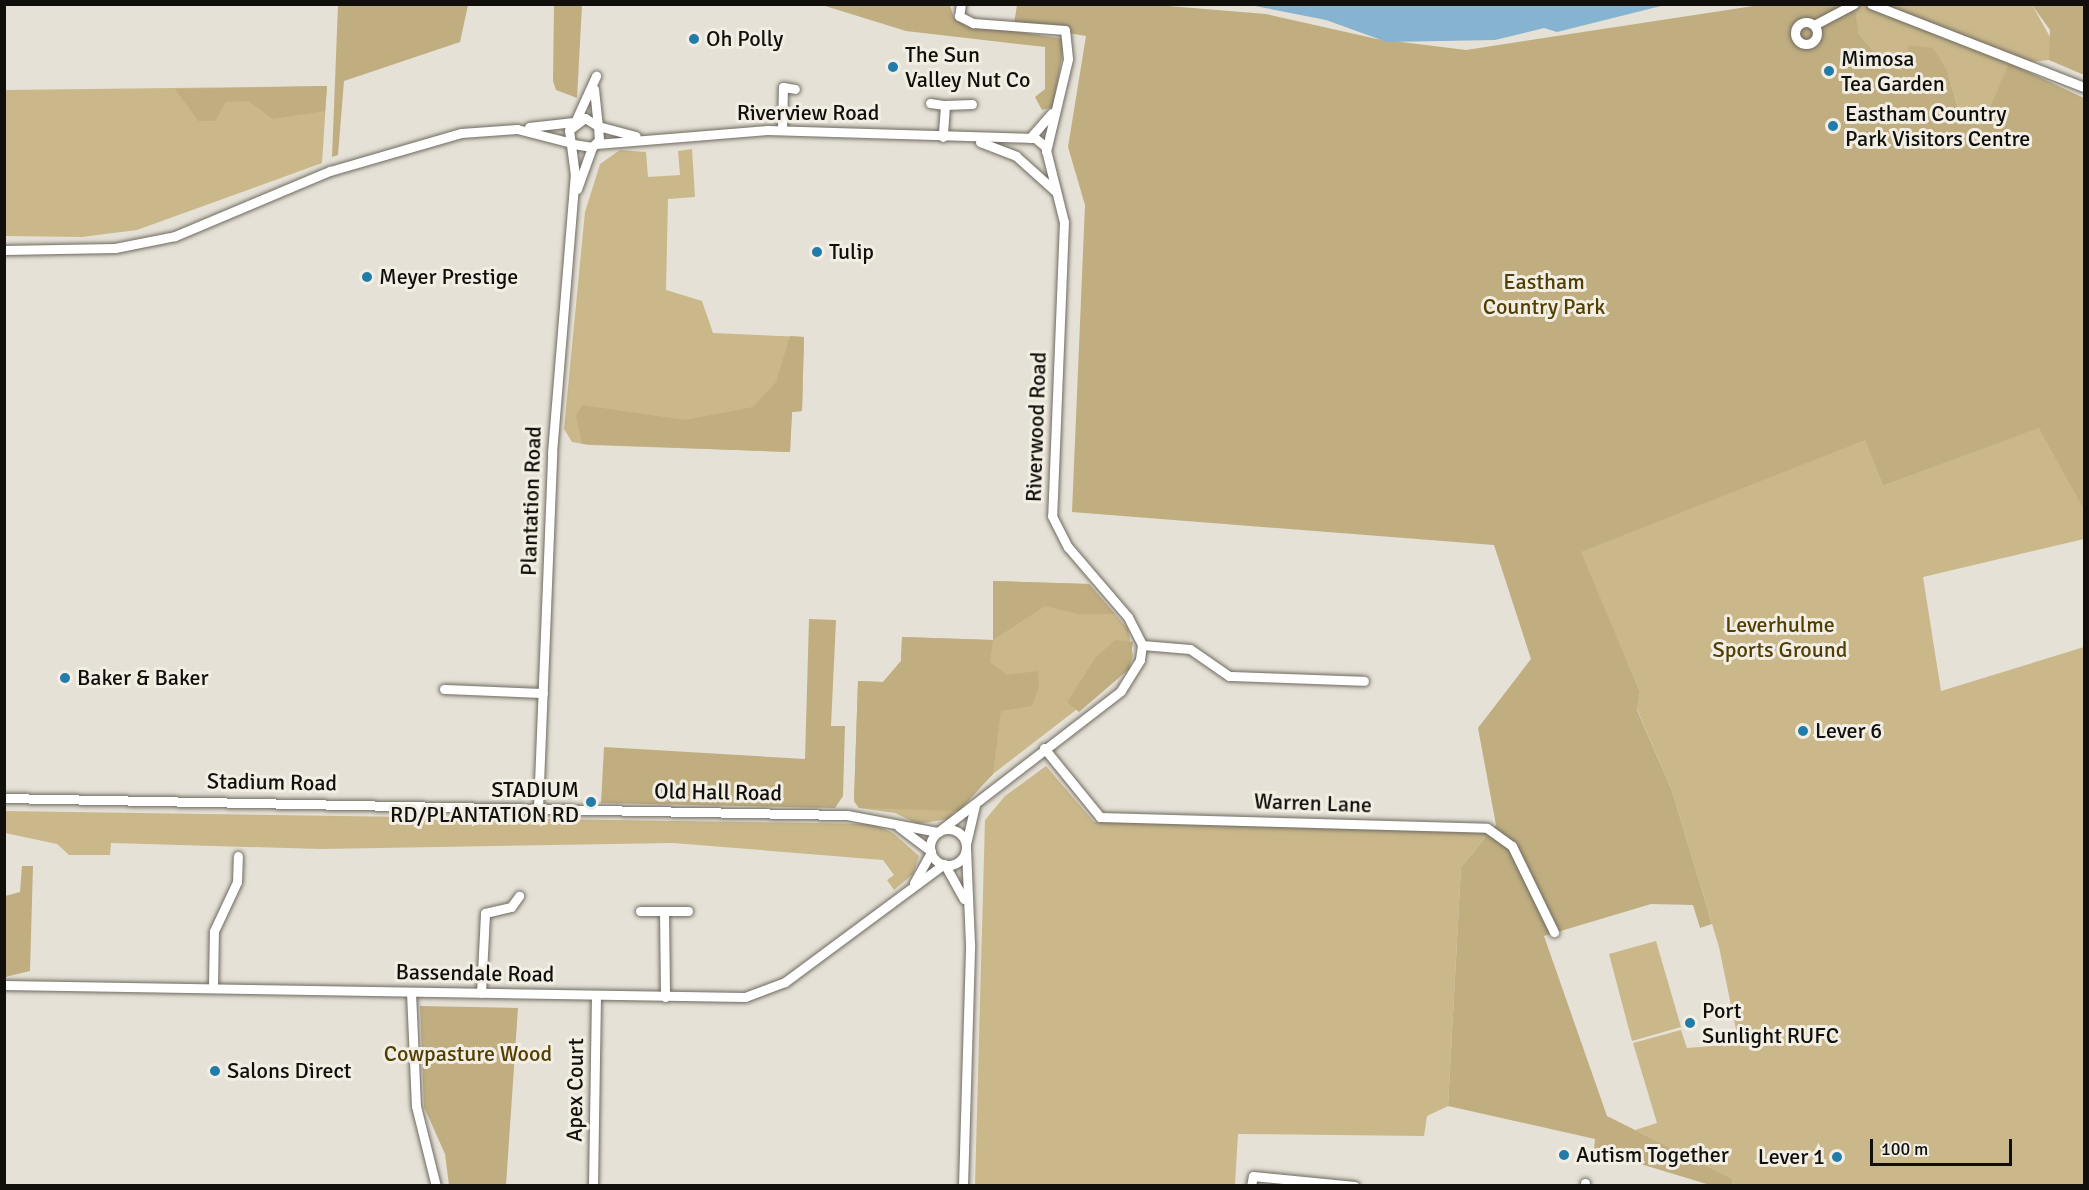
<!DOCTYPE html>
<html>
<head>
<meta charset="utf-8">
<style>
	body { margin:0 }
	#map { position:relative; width:2089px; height:1190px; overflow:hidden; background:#e6e1d6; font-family:Signika,sans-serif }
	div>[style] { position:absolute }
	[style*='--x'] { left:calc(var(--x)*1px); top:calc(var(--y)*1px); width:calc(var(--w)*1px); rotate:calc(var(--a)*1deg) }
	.green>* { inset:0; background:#cab88b }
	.forest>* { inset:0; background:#c0ae81 }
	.water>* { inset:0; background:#85b3d0 }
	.roads { filter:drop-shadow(0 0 2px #6e6a60) drop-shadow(0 0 2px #6e6a60) }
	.minor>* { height:9px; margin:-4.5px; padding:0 4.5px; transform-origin:4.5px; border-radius:4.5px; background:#fff }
	.minor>.ring { margin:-4.5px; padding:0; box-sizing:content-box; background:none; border:9px solid #fff; border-radius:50% }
	.dots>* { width:16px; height:16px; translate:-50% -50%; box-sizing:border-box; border:3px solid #f3eee3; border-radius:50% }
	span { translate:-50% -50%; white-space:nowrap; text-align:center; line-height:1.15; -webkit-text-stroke:6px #f3eee3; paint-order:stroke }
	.poi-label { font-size:22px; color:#100f0b }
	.left { translate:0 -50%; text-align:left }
	.right { translate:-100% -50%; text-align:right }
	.street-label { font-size:22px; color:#100f0b }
	.park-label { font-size:22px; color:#513e02 }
	.frame { position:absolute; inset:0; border:6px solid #100f0b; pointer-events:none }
	.scale { position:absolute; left:1870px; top:1139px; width:142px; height:27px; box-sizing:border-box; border:3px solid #100f0b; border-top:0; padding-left:8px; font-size:18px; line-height:21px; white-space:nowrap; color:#100f0b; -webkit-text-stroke:4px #f3eee3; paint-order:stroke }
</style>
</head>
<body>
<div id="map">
	<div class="green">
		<div style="clip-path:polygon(1853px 5px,2032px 5px,2054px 44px,2049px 60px,2009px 64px,1982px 125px,1962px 122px,1947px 70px,1902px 70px,1882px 61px,1859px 34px)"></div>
		<div style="clip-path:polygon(327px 86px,322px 163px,137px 230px,82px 237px,5px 236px,5px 90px)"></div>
		<div style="clip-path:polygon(692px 149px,695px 197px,668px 199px,666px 290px,702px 301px,713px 333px,804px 337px,802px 411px,792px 412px,790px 452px,589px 445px,572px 442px,564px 429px,585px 212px,600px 164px,620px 150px,646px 152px,648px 177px,680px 175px,678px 151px)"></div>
		<div style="clip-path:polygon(2040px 427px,2084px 510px,2084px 539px,1923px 577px,1941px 691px,2084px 647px,2084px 1185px,1732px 1185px,1733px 1179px,1635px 1130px,1657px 1123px,1633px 1043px,1681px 1030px,1687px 1048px,1739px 1044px,1719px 947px,1672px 791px,1637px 709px,1640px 692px,1580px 552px,1865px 439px,1883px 486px)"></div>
		<div style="clip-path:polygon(993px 581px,1089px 584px,1128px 629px,1133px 656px,1129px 669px,993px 774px,948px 819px,918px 824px,895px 813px,859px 808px,854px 801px,858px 681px,883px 682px,901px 661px,902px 637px,993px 640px)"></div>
		<div style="clip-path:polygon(1046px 766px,1094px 822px,1491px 831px,1461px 867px,1448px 1106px,1427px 1116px,1424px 1136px,1238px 1134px,1235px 1185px,975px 1186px,985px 820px,1005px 796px)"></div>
		<div style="clip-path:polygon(4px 811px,873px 824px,893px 833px,919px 856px,913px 874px,894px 890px,887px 880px,894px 875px,883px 860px,673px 843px,321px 849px,111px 843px,110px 855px,69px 855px,57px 844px,5px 833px)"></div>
		<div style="clip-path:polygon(1656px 941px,1681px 1027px,1632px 1041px,1609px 954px)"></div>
	</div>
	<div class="forest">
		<div style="clip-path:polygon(338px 5px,468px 5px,460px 42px,344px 81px,338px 155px,332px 157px)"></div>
		<div style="clip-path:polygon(554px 5px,582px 5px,577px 98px,556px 90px,553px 81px)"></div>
		<div style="clip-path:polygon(822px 5px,950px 5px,954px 18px,980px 26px,1065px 39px,1053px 107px,1042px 110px,1035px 97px,1045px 89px,1045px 47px,906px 31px)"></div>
		<div style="clip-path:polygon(1017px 5px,1156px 5px,1266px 14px,1377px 39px,1466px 50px,1760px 5px,1854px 5px,1859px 34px,1882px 61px,1902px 70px,1909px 45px,1933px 48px,1947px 70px,1962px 122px,1982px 125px,2009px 63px,2084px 98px,2084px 510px,2039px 428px,1883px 486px,1865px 440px,1581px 552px,1640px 692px,1637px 710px,1672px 791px,1712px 924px,1700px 928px,1693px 905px,1651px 904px,1544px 936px,1607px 1116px,1733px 1179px,1732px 1185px,1710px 1185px,1634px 1162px,1593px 1163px,1595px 1139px,1448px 1106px,1461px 867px,1496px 825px,1478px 728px,1531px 659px,1494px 545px,1072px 512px,1085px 205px,1068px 147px,1086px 36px,1014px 24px)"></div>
		<div style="clip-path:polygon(2032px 5px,2084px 5px,2084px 75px,2049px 60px,2050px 30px)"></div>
		<div style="clip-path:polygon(327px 86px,325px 111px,273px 119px,248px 101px,226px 102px,215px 121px,198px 121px,175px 89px)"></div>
		<div style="clip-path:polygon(790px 336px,804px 337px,802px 411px,792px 412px,790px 452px,582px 444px,576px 416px,582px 405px,685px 420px,753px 407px,776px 382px)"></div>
		<div style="clip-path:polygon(993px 581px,1089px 584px,1115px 614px,1078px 614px,1045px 606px,993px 640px,990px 662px,1007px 675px,1038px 671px,1039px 686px,1032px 706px,1001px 711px,993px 774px,959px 811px,859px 808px,854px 801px,858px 681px,883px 682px,901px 661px,902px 637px,993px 640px)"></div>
		<div style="clip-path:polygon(809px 619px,836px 620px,831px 726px,845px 726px,843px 796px,835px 808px,601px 803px,604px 747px,805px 759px)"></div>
		<div style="clip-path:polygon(1115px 640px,1133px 642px,1129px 669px,1079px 712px,1067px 702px,1096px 657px)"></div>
		<div style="clip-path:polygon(22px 866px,33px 866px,30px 971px,5px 977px,5px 896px,20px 892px)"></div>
		<div style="clip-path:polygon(420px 1006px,518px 1008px,506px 1185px,449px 1185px,445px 1154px,424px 1107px)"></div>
	</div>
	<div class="water">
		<div style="clip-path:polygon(1250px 5px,1665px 5px,1557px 32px,1544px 28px,1495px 40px,1387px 42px,1326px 20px)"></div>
	</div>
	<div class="roads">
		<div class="minor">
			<div style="--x:961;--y:4;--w:12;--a:99"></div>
			<div style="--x:959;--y:16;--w:16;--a:27"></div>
			<div style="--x:973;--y:23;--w:92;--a:4.4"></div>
			<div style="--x:1065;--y:30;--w:29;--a:84"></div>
			<div style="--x:1068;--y:59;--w:95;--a:103.4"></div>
			<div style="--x:1871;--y:4;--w:229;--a:21.3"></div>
			<div class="ring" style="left:1795px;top:22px;width:13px;height:13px"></div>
			<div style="--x:1814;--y:25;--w:45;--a:-27.7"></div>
			<div style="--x:594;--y:89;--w:37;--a:84"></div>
			<div style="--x:930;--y:103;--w:15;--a:8"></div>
			<div style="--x:945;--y:105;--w:32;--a:94"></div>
			<div style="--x:945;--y:105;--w:27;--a:-2"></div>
			<div style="--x:575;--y:122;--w:51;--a:-65.5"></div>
			<div style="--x:598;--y:126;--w:39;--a:15"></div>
			<div style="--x:529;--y:127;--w:45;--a:-6.3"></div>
			<div style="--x:782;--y:130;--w:43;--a:-88.7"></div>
			<div style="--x:783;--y:87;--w:12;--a:9"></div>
			<div style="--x:1030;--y:138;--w:33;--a:-49"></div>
			<div style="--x:980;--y:142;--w:39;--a:21"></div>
			<div style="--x:1016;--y:156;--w:52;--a:41.9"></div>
			<div style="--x:596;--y:144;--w:172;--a:-4.7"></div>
			<div style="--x:767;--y:130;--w:268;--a:1.7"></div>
			<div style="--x:1035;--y:138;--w:13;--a:39"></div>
			<div style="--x:1045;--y:146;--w:78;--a:76"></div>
			<div style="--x:1064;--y:222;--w:294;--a:92.3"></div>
			<div style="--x:1052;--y:516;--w:35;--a:63"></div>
			<div style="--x:1068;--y:547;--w:92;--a:49.4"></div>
			<div style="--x:1128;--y:617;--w:31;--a:63"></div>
			<div style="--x:1142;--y:645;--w:15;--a:98"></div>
			<div style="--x:1140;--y:660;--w:36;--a:122"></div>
			<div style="--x:1121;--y:691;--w:230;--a:142.4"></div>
			<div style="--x:577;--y:189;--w:45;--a:-70.3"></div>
			<div style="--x:4;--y:250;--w:111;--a:-1"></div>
			<div style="--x:115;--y:248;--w:61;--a:-11.3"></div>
			<div style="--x:175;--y:236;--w:168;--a:-22.8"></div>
			<div style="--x:330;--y:171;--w:136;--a:-16.2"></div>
			<div style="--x:461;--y:133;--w:56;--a:-4.1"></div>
			<div style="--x:517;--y:129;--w:57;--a:14.3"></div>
			<div style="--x:1142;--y:645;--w:48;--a:4.8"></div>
			<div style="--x:1190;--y:649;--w:47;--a:34.7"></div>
			<div style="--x:1229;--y:676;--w:135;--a:2.1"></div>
			<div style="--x:444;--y:689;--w:99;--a:2.3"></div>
			<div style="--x:1044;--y:748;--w:89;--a:50.9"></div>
			<div style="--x:1100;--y:817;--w:387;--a:1.6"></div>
			<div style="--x:1487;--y:828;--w:31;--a:36"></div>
			<div style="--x:1512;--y:846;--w:96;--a:64"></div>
			<div style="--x:4;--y:798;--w:843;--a:1.16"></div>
			<div style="--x:847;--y:815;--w:93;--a:10.6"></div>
			<div style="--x:538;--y:808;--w:355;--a:-87.7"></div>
			<div style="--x:552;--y:453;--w:279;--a:-85.3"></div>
			<div style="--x:575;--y:175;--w:45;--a:-97.6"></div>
			<div style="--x:569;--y:130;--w:20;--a:-37"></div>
			<div style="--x:585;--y:118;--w:15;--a:32"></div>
			<div style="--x:598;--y:126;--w:14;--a:86"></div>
			<div style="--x:599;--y:140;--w:10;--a:135"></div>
			<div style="--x:592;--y:147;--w:19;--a:-171"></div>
			<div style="--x:899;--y:827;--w:40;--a:37"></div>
			<div class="ring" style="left:930px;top:829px;width:27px;height:27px"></div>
			<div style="--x:966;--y:844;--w:40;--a:-77"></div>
			<div style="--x:945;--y:865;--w:39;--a:61"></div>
			<div style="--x:914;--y:883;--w:35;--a:-61"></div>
			<div style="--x:640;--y:911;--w:48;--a:0"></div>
			<div style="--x:664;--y:911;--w:86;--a:89.3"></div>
			<div style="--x:4;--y:985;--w:741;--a:0.93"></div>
			<div style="--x:745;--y:997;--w:43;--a:-20.6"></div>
			<div style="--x:785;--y:982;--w:198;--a:-36.6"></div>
			<div style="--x:213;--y:986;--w:55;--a:-89"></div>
			<div style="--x:214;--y:931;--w:54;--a:-64.9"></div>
			<div style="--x:237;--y:882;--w:26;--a:-88"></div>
			<div style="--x:411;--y:992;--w:114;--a:87.5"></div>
			<div style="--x:416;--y:1106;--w:82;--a:76"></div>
			<div style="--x:481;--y:993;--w:80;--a:-87.1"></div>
			<div style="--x:485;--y:913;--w:27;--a:-13"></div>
			<div style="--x:511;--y:907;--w:14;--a:-54"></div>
			<div style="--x:593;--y:1186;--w:191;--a:-89.1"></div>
			<div style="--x:963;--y:1186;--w:242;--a:-88.3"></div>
			<div style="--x:970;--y:944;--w:96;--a:-92.4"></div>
			<div style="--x:1251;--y:1186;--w:10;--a:-79"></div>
			<div style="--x:1253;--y:1176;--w:102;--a:5.6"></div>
			<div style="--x:1585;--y:1186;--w:3;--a:-90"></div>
		</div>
	</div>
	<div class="dots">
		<div style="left:694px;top:39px;background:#217caa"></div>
		<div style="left:893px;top:67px;background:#217caa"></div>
		<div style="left:1829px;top:71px;background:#217caa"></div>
		<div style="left:1833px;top:126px;background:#217caa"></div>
		<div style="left:817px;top:252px;background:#217caa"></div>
		<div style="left:367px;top:277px;background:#217caa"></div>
		<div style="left:65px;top:678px;background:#217caa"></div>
		<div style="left:1803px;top:731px;background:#217caa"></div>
		<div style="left:591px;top:802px;background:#217caa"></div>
		<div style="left:1690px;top:1023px;background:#217caa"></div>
		<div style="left:215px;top:1071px;background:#217caa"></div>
		<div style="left:1564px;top:1155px;background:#217caa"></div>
		<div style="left:1837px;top:1157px;background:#217caa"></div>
	</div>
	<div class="poi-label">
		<span class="left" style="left:706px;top:39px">Oh Polly</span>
		<span class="left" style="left:905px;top:67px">The Sun<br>Valley Nut Co</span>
		<span class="left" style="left:1841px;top:71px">Mimosa<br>Tea Garden</span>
		<span class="left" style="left:1845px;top:126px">Eastham Country<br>Park Visitors Centre</span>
		<span class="left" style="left:829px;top:252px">Tulip</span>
		<span class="left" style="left:379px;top:277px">Meyer Prestige</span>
		<span class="left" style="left:77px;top:678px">Baker &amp; Baker</span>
		<span class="left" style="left:1815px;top:731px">Lever 6</span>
		<span class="right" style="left:579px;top:802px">STADIUM<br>RD/PLANTATION RD</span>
		<span class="left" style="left:1702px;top:1023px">Port<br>Sunlight RUFC</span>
		<span class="left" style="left:227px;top:1071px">Salons Direct</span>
		<span class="left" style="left:1576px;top:1155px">Autism Together</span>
		<span class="right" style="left:1825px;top:1157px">Lever 1</span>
	</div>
	<div class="street-label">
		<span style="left:808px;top:113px">Riverview Road</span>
		<span style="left:1036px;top:427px;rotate:-88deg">Riverwood Road</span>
		<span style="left:531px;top:501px;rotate:-88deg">Plantation Road</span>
		<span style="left:272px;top:782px;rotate:1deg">Stadium Road</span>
		<span style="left:718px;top:792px;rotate:1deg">Old Hall Road</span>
		<span style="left:1313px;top:803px;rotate:2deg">Warren Lane</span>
		<span style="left:475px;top:973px;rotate:1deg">Bassendale Road</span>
		<span style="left:575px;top:1090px;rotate:-89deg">Apex Court</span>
	</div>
	<div class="park-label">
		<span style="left:1544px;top:294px">Eastham<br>Country Park</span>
		<span style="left:1780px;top:637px">Leverhulme<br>Sports Ground</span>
		<span style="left:468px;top:1054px">Cowpasture Wood</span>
	</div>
	<div class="frame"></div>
	<div class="scale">100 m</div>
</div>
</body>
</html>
